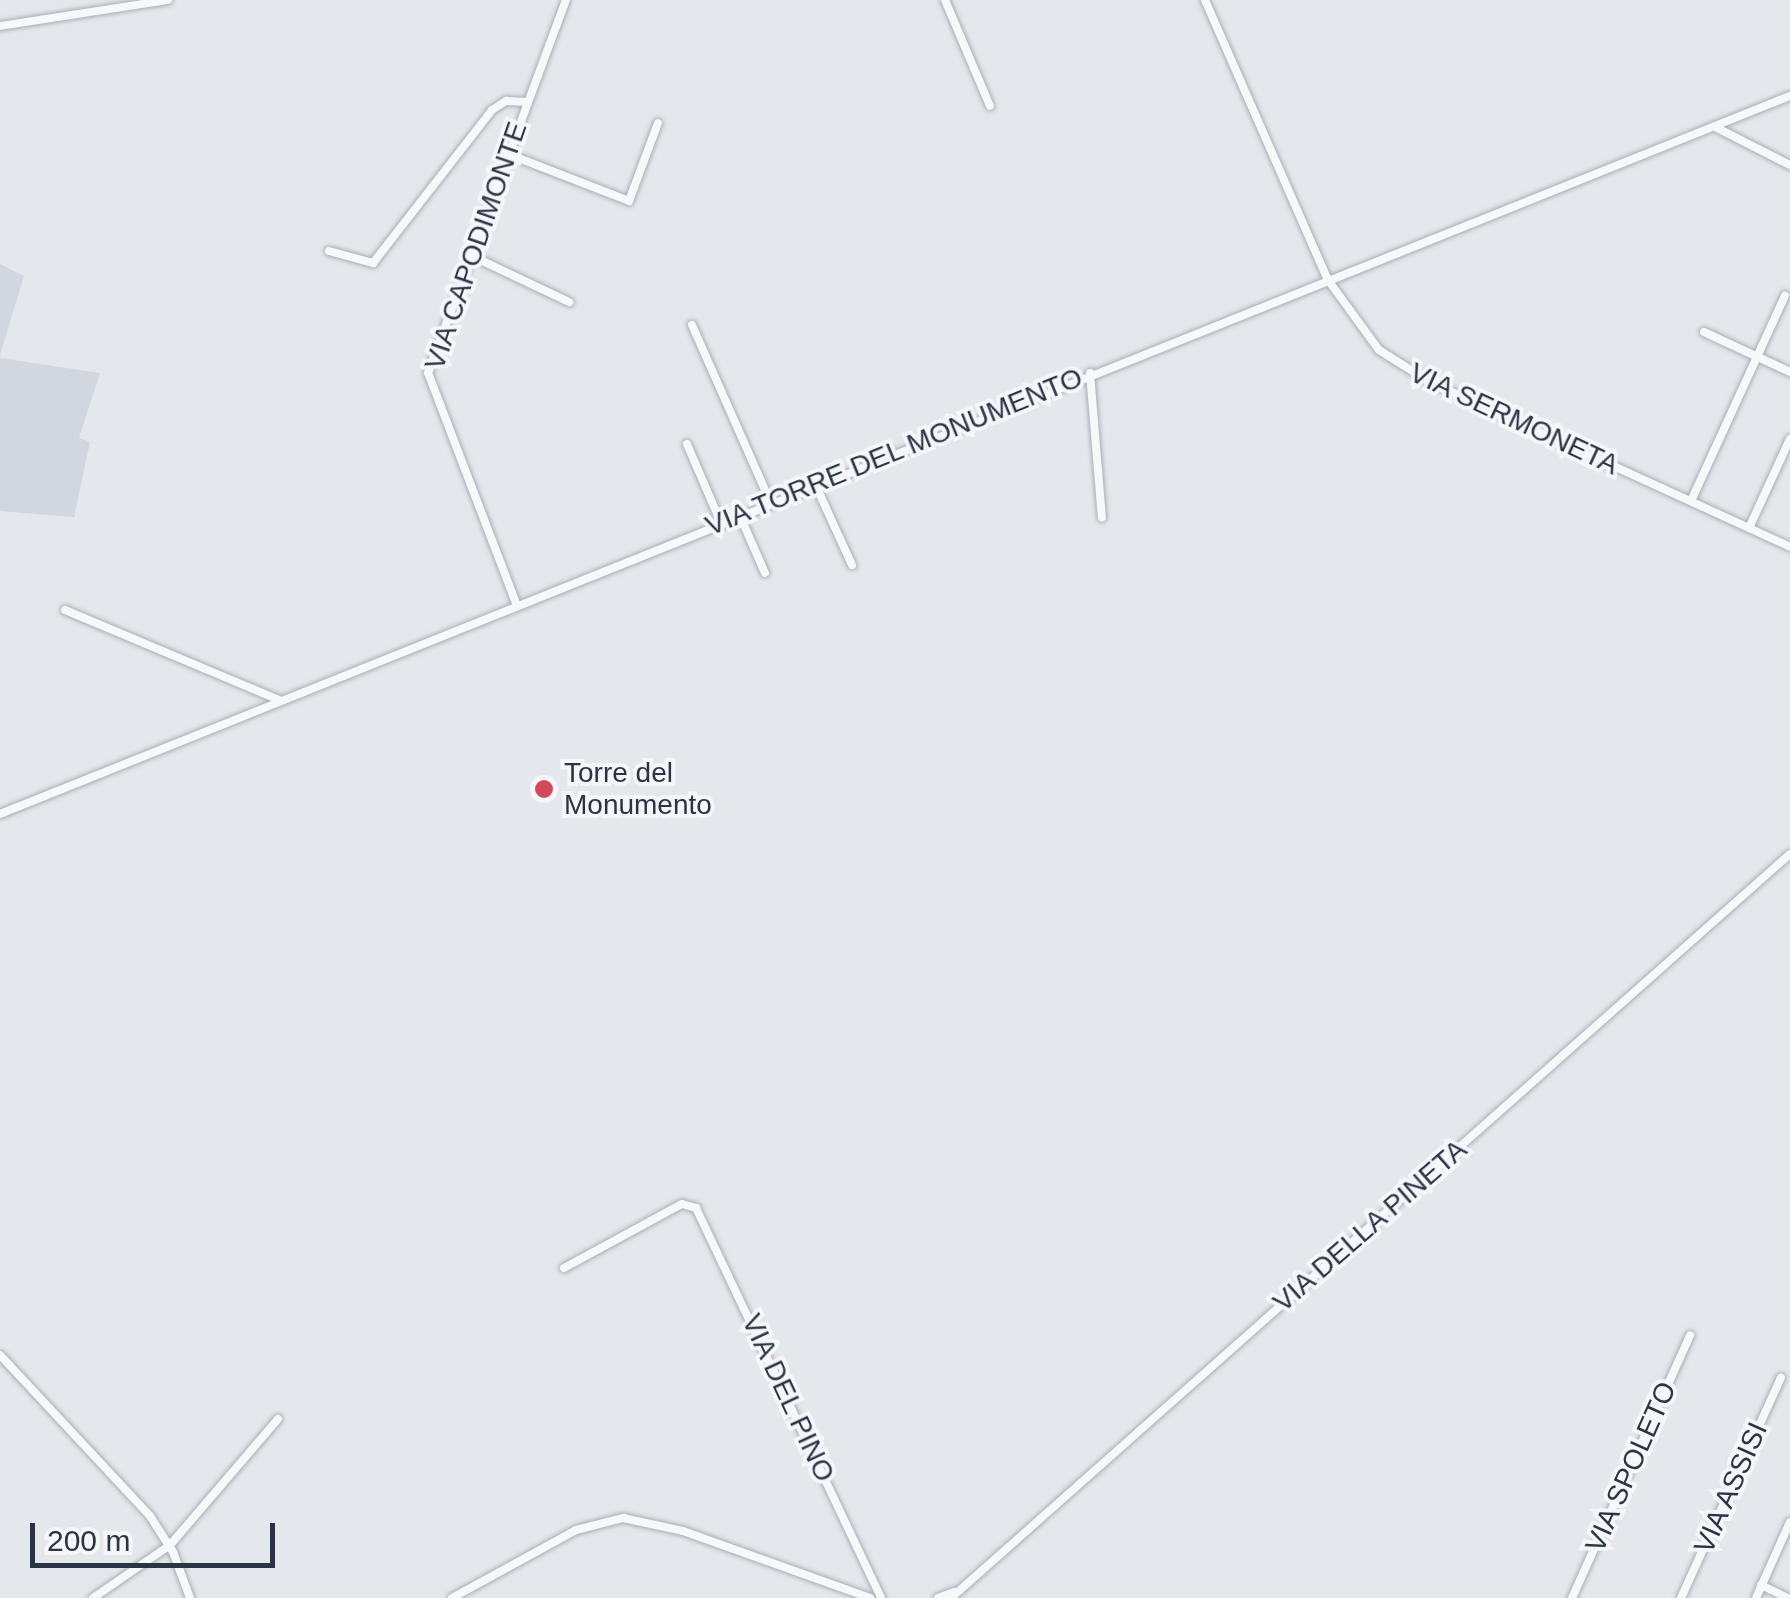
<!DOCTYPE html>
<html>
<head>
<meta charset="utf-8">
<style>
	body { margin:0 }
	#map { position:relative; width:1790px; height:1598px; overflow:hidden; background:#e4e7ec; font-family:Arial,sans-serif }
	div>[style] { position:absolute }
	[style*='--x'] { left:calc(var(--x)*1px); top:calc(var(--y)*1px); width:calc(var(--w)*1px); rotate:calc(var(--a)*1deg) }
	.built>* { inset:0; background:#d2d6de }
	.roads { filter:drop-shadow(0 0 2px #a9aeb7) drop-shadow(0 0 2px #a9aeb7) }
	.minor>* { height:8px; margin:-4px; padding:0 4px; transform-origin:4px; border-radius:4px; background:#f7f8fa }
	.dots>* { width:28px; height:28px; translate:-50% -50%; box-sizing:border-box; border:5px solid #f4f6f9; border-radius:50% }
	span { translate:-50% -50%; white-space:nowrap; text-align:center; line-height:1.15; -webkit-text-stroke:8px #f4f6f9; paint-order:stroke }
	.street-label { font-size:28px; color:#2b3445 }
	.poi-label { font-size:28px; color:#2b3445 }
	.left { translate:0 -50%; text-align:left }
	.scale { position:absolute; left:30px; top:1523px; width:245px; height:45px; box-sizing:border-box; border:5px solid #2b3445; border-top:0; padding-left:12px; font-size:30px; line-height:35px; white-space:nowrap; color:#2b3445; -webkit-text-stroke:8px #f4f6f9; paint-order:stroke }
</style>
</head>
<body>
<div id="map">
	<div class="built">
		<div style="clip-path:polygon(0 264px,24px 276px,0 355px)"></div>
		<div style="clip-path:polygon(0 358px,100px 373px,79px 438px,90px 442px,74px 517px,0 511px)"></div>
	</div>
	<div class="roads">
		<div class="minor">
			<div style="--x:945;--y:0;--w:115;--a:67"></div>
			<div style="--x:1205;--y:0;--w:306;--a:66.3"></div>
			<div style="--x:1328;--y:280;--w:87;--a:53.9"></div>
			<div style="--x:1379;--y:350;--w:58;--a:32.3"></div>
			<div style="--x:1428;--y:381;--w:398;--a:24.6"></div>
			<div style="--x:0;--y:26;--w:170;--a:-8.8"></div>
			<div style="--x:1715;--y:127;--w:84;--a:26.9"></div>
			<div style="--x:508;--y:154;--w:130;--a:21.2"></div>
			<div style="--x:629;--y:201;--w:83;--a:-69.6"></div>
			<div style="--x:329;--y:251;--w:46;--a:15.3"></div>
			<div style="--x:373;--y:263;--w:194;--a:-52.1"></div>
			<div style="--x:492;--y:110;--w:17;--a:-33"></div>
			<div style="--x:506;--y:101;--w:21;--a:3"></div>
			<div style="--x:470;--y:255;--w:110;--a:25.4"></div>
			<div style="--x:692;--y:325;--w:195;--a:66.1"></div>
			<div style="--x:1704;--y:332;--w:95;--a:24.9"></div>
			<div style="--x:1090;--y:373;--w:145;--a:85.3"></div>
			<div style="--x:687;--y:444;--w:86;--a:66.7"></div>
			<div style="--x:816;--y:486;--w:87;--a:65.5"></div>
			<div style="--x:1691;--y:501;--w:226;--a:-65.4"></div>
			<div style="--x:740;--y:516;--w:62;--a:66.3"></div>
			<div style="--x:1749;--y:528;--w:98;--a:-65.3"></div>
			<div style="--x:516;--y:603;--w:246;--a:-110.9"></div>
			<div style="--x:428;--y:373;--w:398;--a:-69.7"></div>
			<div style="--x:65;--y:610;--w:232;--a:22.8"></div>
			<div style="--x:0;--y:814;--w:1929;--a:-21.86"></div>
			<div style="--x:564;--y:1268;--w:134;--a:-28.5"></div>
			<div style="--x:682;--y:1204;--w:15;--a:16"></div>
			<div style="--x:696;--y:1208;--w:432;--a:64.6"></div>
			<div style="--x:0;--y:1355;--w:220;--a:47"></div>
			<div style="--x:150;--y:1516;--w:43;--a:57.4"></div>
			<div style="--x:173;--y:1552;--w:49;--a:69.7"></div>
			<div style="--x:1761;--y:1585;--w:30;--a:26"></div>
			<div style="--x:93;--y:1598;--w:93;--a:-34.5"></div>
			<div style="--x:170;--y:1545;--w:166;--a:-49.4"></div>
			<div style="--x:452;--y:1598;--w:141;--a:-28.7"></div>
			<div style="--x:576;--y:1530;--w:49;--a:-14.3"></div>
			<div style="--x:623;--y:1518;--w:61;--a:12.2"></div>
			<div style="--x:683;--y:1531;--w:199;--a:19.7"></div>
			<div style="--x:938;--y:1598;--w:17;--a:-21"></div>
			<div style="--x:951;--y:1598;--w:1121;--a:-41.57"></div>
			<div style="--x:1572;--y:1598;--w:288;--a:-65.8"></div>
			<div style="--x:1681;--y:1598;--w:242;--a:-65.6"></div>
			<div style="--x:1756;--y:1598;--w:83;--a:-65.9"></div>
		</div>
	</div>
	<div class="dots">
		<div style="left:544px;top:789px;background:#d1495b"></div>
	</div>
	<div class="street-label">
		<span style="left:476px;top:246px;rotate:-71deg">VIA CAPODIMONTE</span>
		<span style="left:1514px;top:419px;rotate:25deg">VIA SERMONETA</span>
		<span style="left:894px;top:452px;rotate:-22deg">VIA TORRE DEL MONUMENTO</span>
		<span style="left:1370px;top:1226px;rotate:-41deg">VIA DELLA PINETA</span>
		<span style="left:788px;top:1398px;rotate:65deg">VIA DEL PINO</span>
		<span style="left:1631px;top:1467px;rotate:-66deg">VIA SPOLETO</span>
		<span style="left:1731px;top:1488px;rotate:-66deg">VIA ASSISI</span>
	</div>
	<div class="poi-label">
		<span class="left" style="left:564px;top:789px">Torre del<br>Monumento</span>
	</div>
	<div class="scale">200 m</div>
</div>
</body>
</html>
